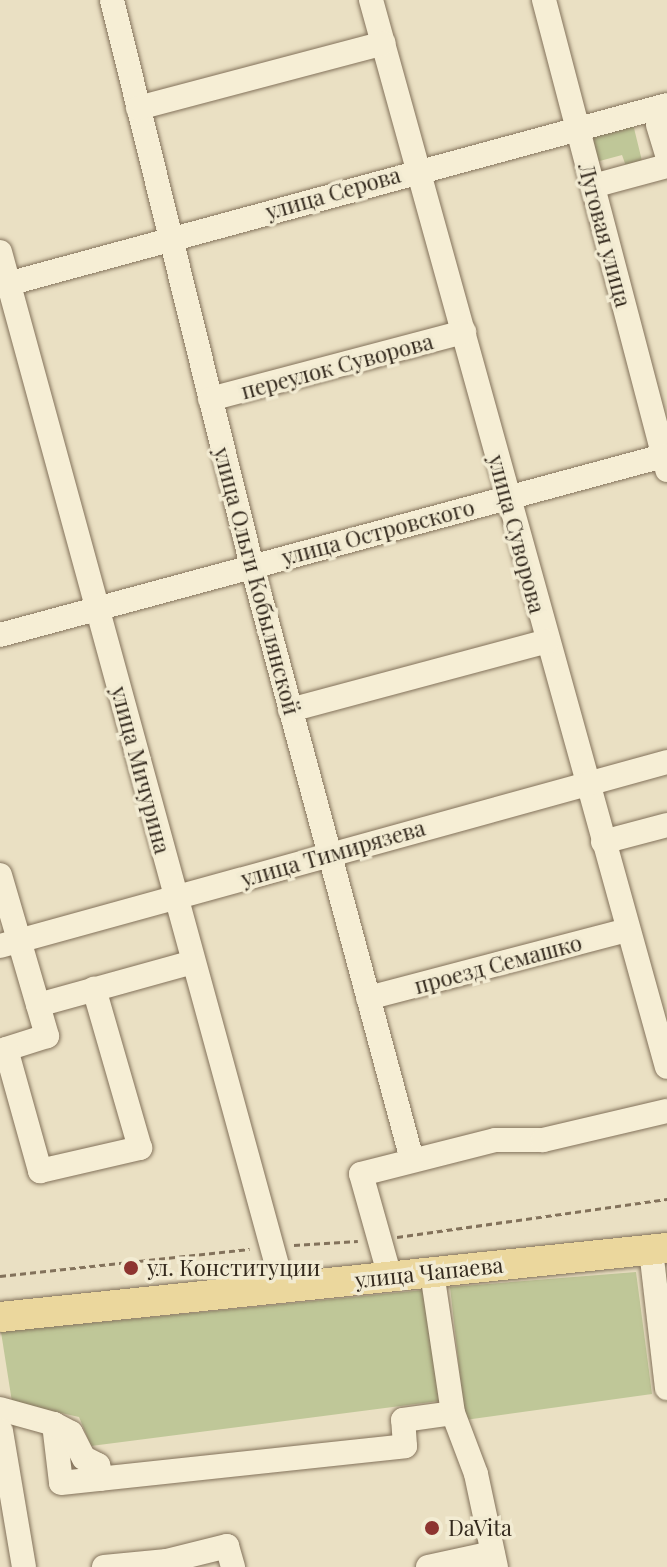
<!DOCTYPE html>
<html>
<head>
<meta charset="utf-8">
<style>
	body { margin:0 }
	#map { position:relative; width:667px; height:1567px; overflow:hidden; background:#eae0c3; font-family:"Playfair Display",serif }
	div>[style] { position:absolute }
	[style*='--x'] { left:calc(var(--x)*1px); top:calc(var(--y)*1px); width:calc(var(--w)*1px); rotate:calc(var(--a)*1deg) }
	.green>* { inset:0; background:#bfc798 }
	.path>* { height:3px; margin-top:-1.5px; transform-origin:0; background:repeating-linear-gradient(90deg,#83725b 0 6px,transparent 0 10px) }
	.roads { filter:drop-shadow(0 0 2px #83725b) drop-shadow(0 0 2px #83725b) }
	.minor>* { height:24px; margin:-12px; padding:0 12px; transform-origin:12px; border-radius:12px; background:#f6eed5 }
	.major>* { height:30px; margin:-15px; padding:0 15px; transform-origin:15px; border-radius:15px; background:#ebd79d }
	.dots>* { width:22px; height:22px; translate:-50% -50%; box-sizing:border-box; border:4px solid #f2ebd2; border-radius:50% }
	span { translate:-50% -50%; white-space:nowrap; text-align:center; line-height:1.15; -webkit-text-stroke:7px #f2ebd2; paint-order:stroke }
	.street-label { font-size:22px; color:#342a1e }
	.poi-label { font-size:22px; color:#342a1e }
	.left { translate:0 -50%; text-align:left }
</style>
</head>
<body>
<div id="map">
	<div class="green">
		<div style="clip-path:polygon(633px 124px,643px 165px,627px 169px,622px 155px,596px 162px,593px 134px)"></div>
		<div style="clip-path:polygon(636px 1272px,652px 1394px,465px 1420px,450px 1287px)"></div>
		<div style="clip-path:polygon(424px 1290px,439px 1401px,91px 1446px,79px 1417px,12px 1402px,1px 1332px)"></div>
	</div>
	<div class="path">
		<div style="--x:397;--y:1237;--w:273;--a:-8"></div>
		<div style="--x:294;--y:1245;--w:64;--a:-3.6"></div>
		<div style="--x:0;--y:1276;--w:251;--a:-6.2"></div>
	</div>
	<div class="roads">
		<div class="minor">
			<div style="--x:112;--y:0;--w:583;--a:76.11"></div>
			<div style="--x:252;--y:566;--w:615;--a:74.92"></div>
			<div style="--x:371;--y:0;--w:1107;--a:74.5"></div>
			<div style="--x:544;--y:0;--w:486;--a:75.3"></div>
			<div style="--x:138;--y:108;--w:254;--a:-14.8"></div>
			<div style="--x:658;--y:125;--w:30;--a:73"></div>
			<div style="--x:593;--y:186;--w:77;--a:-15.1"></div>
			<div style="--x:0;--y:252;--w:1073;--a:74.71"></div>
			<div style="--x:0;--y:286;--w:691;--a:-15.18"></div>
			<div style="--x:210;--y:399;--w:263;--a:-14.8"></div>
			<div style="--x:0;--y:635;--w:687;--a:-15.11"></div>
			<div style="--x:290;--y:710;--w:266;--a:-15"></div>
			<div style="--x:603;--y:842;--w:66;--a:-14.9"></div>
			<div style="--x:0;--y:875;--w:168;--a:73.7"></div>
			<div style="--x:47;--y:1036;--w:43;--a:162.4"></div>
			<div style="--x:6;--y:1049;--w:127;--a:74.4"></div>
			<div style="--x:40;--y:1171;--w:103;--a:-13"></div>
			<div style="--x:140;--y:1148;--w:166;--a:-106.1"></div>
			<div style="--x:0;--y:946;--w:692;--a:-15.42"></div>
			<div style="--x:368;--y:998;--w:269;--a:-14.7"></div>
			<div style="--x:38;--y:1005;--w:161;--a:-15.5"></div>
			<div style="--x:651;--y:1250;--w:139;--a:83.4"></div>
			<div style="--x:390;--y:1277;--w:107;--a:-105.7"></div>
			<div style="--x:361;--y:1174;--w:138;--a:-14.2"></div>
			<div style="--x:495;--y:1140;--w:48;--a:0"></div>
			<div style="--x:543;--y:1140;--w:127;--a:-13.2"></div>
			<div style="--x:0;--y:1409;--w:56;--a:15.5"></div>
			<div style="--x:54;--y:1424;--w:59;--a:83.2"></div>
			<div style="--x:61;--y:1483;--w:346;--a:-6.1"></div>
			<div style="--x:405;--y:1446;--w:26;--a:-94"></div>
			<div style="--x:403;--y:1420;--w:50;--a:-8"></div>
			<div style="--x:453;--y:1413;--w:143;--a:-98.5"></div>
			<div style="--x:453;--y:1413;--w:65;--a:69.3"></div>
			<div style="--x:476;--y:1474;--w:95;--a:77.9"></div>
			<div style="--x:54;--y:1424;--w:19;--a:28"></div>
			<div style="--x:71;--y:1433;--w:28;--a:63"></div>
			<div style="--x:84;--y:1458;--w:16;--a:27"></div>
			<div style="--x:98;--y:1465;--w:14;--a:78"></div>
			<div style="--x:1;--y:1431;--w:138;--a:80.4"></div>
			<div style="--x:104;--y:1567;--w:63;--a:-5.4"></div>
			<div style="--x:167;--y:1561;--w:62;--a:-14"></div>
			<div style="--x:227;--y:1546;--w:22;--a:74"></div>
			<div style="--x:428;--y:1567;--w:66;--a:-12.2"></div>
		</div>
		<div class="major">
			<div style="--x:0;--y:1317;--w:671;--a:-5.91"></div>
		</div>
	</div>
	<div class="dots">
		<div style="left:131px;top:1268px;background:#8d3430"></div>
		<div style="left:432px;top:1528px;background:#8d3430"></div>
	</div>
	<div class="street-label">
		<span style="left:333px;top:193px;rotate:-16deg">улица Серова</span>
		<span style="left:605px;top:235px;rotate:75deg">Луговая улица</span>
		<span style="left:337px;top:366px;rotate:-15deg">переулок Суворова</span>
		<span style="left:378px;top:532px;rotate:-15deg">улица Островского</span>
		<span style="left:517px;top:534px;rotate:75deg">улица Суворова</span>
		<span style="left:257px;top:581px;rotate:75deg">улица Ольги Кобылянской</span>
		<span style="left:141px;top:770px;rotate:75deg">улица Мичурина</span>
		<span style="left:333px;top:853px;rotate:-16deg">улица Тимирязева</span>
		<span style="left:498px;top:964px;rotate:-15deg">проезд Семашко</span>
		<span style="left:429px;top:1272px;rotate:-6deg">улица Чапаева</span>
	</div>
	<div class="poi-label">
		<span class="left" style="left:147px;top:1268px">ул. Конституции</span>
		<span class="left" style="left:448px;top:1528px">DaVita</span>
	</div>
</div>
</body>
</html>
